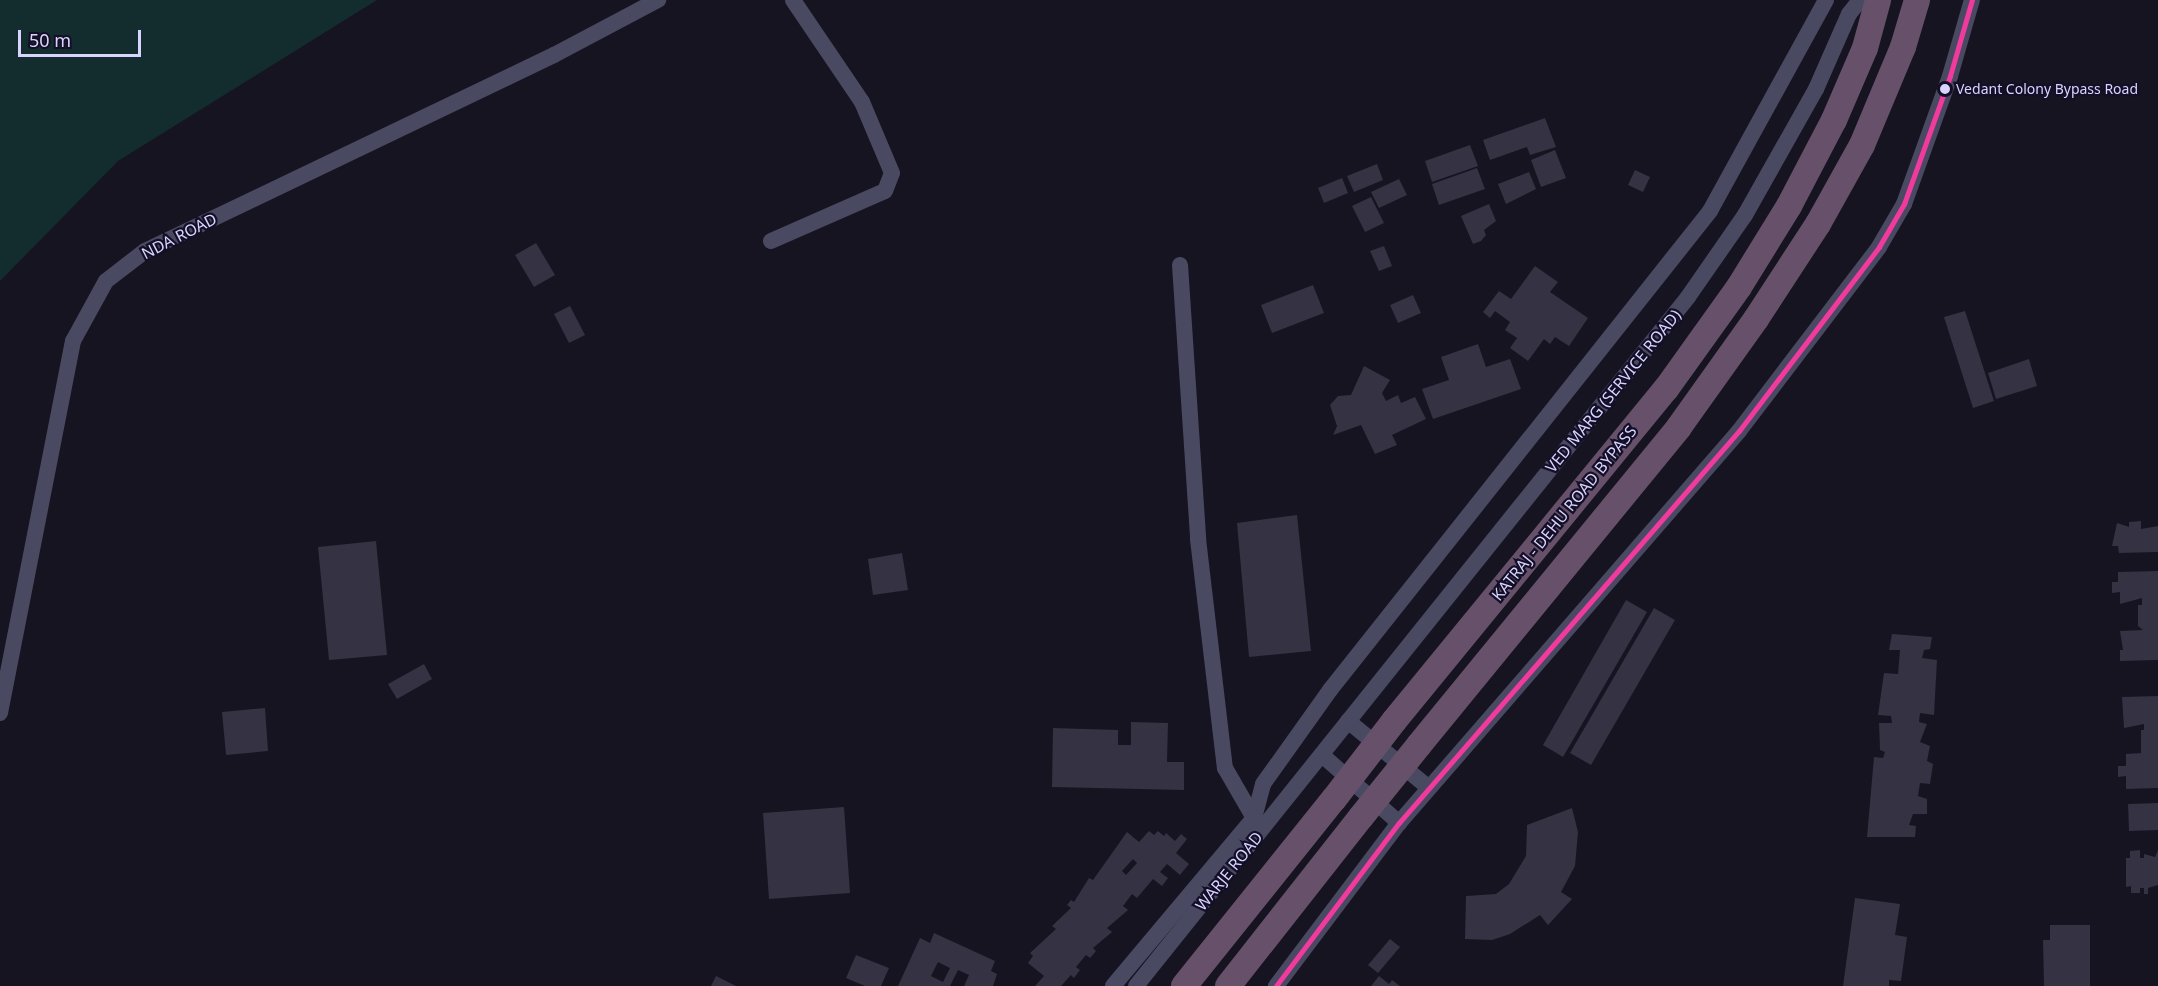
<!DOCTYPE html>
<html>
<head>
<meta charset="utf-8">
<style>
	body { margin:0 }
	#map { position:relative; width:2158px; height:986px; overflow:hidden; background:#161421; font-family:"Noto Sans",sans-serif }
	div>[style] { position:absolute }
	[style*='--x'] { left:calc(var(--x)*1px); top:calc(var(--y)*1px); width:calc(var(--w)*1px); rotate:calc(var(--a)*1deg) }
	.green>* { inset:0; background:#132c2d }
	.building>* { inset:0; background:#343243 }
	.minor>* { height:16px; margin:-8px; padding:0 8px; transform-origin:8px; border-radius:8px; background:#4a4962 }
	.highway>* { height:26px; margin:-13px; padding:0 13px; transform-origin:13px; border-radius:13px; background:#67516a }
	.highway-bridge>* { height:26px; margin:-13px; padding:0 13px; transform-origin:13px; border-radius:13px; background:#67516a }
	.bus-1>* { height:4.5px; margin:-2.25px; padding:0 2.25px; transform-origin:2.25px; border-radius:2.25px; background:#f13a9d }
	.dots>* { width:16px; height:16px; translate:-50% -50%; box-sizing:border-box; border:3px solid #130f26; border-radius:50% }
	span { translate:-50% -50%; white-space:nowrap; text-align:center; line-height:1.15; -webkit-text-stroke:4.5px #130f26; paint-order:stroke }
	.bus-label { font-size:14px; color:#d9d4ff }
	.left { translate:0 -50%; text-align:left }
	.street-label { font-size:16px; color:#d9d4ff }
	.scale { position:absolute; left:18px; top:30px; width:123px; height:27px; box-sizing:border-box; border:3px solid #d9d4ff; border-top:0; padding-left:8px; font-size:18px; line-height:21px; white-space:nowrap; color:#d9d4ff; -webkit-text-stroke:4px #130f26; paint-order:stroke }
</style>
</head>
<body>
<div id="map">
	<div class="green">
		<div style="clip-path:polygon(0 0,377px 0,118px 161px,0 281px)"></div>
	</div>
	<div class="building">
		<div style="clip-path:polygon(1545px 118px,1556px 147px,1530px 155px,1527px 147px,1490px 160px,1483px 140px)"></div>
		<div style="clip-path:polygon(1470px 145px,1478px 166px,1432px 182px,1425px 161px)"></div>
		<div style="clip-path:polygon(1555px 150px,1566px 178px,1541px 187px,1531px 160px)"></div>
		<div style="clip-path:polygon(1377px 164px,1383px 180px,1354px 192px,1347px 176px)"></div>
		<div style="clip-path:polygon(1477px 168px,1485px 189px,1439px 205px,1432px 184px)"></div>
		<div style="clip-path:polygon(1635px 170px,1650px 177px,1643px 192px,1628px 185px)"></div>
		<div style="clip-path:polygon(1529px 172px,1536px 189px,1506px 204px,1498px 184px)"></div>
		<div style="clip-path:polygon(1342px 178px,1348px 193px,1324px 203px,1318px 188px)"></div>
		<div style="clip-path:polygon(1399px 179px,1407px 195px,1379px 208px,1371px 192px)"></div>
		<div style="clip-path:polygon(1371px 197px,1384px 223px,1365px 232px,1352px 206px)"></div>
		<div style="clip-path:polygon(1489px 204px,1496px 221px,1484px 230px,1486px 235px,1481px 241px,1473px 244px,1461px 216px)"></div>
		<div style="clip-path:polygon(536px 243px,555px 275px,534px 287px,515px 255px)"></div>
		<div style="clip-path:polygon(1384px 246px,1392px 266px,1379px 271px,1370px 251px)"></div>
		<div style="clip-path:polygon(1535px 266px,1558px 282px,1550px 292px,1588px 318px,1569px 346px,1555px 337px,1550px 344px,1544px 339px,1528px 361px,1510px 348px,1517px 338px,1505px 330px,1510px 322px,1495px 311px,1490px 318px,1483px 312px,1499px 291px,1511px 299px)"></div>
		<div style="clip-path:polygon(1313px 285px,1324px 313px,1272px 333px,1261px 305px)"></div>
		<div style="clip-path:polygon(1413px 295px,1421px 313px,1398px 323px,1390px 305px)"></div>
		<div style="clip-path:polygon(570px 306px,585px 335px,569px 343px,554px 314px)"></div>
		<div style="clip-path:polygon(1965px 311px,1994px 401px,1973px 408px,1944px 317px)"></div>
		<div style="clip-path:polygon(1478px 344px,1486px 367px,1510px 359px,1521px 389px,1433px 419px,1422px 389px,1449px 380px,1441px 357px)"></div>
		<div style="clip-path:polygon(2029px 359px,2037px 386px,1996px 399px,1988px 373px)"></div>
		<div style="clip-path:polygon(1364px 366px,1390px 380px,1382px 393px,1386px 401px,1398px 395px,1401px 403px,1415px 397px,1426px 419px,1392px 435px,1397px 445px,1375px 454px,1361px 425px,1333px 435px,1337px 426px,1330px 405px,1338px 396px,1351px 395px)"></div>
		<div style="clip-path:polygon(1297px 515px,1311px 651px,1249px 657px,1237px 523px)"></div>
		<div style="clip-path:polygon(2141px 521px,2141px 529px,2158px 526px,2158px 552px,2119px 553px,2118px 546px,2112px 546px,2117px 523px,2129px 527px,2129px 522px)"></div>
		<div style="clip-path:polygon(376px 541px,387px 655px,329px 660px,318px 547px)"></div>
		<div style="clip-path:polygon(902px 553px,908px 590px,873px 595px,868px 559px)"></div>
		<div style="clip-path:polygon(2158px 571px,2158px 660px,2120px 661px,2120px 650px,2123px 650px,2120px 631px,2143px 630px,2138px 626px,2138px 605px,2142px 605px,2142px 598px,2120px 604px,2120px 592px,2112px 593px,2112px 582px,2118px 582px,2118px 572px)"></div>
		<div style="clip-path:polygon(1626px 600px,1647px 612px,1563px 757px,1543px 745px)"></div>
		<div style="clip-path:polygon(1654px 608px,1675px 620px,1591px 765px,1570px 753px)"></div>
		<div style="clip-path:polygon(1892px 634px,1932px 637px,1930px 649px,1924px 650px,1922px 658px,1937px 660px,1934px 715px,1920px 713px,1919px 722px,1927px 724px,1920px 742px,1930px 746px,1927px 761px,1933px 764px,1930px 784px,1920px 783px,1918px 796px,1927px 799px,1927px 814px,1913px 814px,1909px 825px,1916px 826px,1915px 837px,1867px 837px,1874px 757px,1883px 758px,1885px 752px,1880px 750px,1879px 723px,1892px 723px,1891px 716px,1878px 715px,1884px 673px,1898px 674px,1900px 650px,1889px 650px)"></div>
		<div style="clip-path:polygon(424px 664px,432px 679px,397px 699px,388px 684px)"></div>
		<div style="clip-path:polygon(2158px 696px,2158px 788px,2126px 789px,2126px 776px,2118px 777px,2118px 766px,2126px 766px,2126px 754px,2141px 753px,2141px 730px,2144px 730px,2144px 724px,2124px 728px,2122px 697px)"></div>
		<div style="clip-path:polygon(265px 708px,268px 751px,226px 755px,222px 712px)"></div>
		<div style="clip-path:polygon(1131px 722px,1168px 723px,1167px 762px,1184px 762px,1184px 790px,1052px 787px,1053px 728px,1118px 730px,1118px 745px,1131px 745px)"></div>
		<div style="clip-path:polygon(2158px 803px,2158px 830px,2129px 831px,2128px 804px)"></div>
		<div style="clip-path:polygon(844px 807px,850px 893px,769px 899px,763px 813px)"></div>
		<div style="clip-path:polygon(1572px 808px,1578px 832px,1575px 866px,1561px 892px,1572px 899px,1548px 925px,1540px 915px,1510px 934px,1492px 940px,1465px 939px,1466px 896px,1496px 894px,1509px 884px,1526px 856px,1527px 825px)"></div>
		<div style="clip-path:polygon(evenodd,1149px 831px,1154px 835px,1158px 831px,1164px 836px,1166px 833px,1175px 841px,1181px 834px,1187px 839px,1176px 853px,1189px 864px,1180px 875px,1167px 864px,1160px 872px,1168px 878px,1162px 886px,1153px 879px,1137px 898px,1132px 894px,1123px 906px,1128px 910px,1107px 928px,1112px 932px,1093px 948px,1096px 951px,1090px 958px,1086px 955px,1076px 967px,1080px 970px,1074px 978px,1071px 975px,1061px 986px,1035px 986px,1044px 976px,1028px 963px,1033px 956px,1030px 953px,1056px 929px,1052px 926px,1071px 908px,1067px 905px,1071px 900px,1074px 902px,1089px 878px,1093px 880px,1127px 832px,1139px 842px,1149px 831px,1133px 859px,1137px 863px,1126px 875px,1122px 871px,1133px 859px)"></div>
		<div style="clip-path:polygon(2140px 850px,2140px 858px,2144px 858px,2144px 854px,2155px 857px,2158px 850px,2158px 885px,2148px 888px,2148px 894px,2144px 894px,2144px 888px,2140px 888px,2140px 893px,2131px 893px,2131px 886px,2126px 887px,2126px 858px,2130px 858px,2130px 851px)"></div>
		<div style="clip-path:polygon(1855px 898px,1900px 904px,1895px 935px,1907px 937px,1901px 981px,1889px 980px,1889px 986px,1843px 986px)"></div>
		<div style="clip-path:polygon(2050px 925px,2090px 925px,2090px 986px,2044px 986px,2043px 940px,2050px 940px)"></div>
		<div style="clip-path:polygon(evenodd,934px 933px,995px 961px,991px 971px,997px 974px,993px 986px,964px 986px,969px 975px,958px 970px,950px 986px,898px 986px,920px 938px,930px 943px,934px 933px,938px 962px,950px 968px,943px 982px,931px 976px,938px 962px)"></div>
		<div style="clip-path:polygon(1390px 939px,1400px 947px,1378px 973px,1368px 965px)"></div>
		<div style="clip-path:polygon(856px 955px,889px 968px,881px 986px,865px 986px,846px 978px)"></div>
		<div style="clip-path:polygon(716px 976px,736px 986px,711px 986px)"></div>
		<div style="clip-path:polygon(1379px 976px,1389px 984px,1392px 980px,1400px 986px,1371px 986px)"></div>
	</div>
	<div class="minor">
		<div style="--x:771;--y:241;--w:124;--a:-23.7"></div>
		<div style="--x:885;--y:191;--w:19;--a:-69"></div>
		<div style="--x:892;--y:173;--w:77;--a:-112.9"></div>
		<div style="--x:862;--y:102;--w:123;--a:-124.1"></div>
		<div style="--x:1180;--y:265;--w:275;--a:86.2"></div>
		<div style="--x:1198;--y:539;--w:231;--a:83.3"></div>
		<div style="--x:1225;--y:768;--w:58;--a:59.9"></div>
		<div style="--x:0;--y:713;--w:379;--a:-78.9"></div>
		<div style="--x:73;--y:341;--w:68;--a:-61.2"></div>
		<div style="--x:106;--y:281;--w:49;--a:-37.6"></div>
		<div style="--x:145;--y:251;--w:454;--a:-25.6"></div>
		<div style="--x:554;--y:55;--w:118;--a:-27.9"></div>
		<div style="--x:1348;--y:721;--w:105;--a:39.6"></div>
		<div style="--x:1322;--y:755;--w:103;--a:41.4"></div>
		<div style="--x:1254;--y:818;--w:35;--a:-75"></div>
		<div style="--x:1263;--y:784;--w:115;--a:-54.5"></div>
		<div style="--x:1330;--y:690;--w:611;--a:-51.57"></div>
		<div style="--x:1710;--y:211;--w:241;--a:-61.2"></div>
		<div style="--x:1113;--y:986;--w:219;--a:-50"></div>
		<div style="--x:1254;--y:818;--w:10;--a:73"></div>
		<div style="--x:1136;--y:986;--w:883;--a:-51.3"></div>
		<div style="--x:1688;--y:297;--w:100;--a:-55.2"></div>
		<div style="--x:1745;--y:215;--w:145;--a:-60.6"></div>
		<div style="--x:1816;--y:89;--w:82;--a:-66.3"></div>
		<div style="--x:1849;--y:14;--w:18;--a:-52"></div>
		<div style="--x:1276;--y:986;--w:204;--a:-53"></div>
		<div style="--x:1399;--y:823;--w:519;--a:-49.06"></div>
		<div style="--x:1739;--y:431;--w:231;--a:-52.7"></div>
		<div style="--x:1879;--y:247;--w:50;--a:-59.8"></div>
		<div style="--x:1904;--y:204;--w:136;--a:-70.2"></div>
		<div style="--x:1950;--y:76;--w:79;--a:-73.9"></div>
	</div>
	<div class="highway">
		<div style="--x:1394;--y:721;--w:429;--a:-50.7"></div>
		<div style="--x:1666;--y:389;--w:125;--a:-54.4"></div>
		<div style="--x:1739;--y:287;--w:95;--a:-58.3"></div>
		<div style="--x:1789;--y:206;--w:97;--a:-62.4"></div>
		<div style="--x:1834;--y:120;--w:78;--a:-66.7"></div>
		<div style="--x:1865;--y:48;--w:50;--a:-74.8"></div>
		<div style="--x:1419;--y:745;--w:411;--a:-50.7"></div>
		<div style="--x:1679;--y:427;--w:133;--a:-54.5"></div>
		<div style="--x:1756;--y:319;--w:113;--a:-56.9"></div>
		<div style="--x:1818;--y:224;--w:90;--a:-60.9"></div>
		<div style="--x:1862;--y:145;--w:106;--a:-67.3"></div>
		<div style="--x:1903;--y:47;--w:49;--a:-73.4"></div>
		<div style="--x:1184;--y:986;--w:240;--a:-51.3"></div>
		<div style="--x:1228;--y:986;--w:215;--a:-51.8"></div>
	</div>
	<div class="highway-bridge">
		<div style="--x:1334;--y:799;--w:98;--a:-52.4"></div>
		<div style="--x:1361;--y:817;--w:92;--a:-51.1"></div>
	</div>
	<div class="bus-1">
		<div style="--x:1276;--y:986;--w:204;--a:-53"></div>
		<div style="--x:1399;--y:823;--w:519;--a:-49.06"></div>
		<div style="--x:1739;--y:431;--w:231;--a:-52.7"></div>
		<div style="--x:1879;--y:247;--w:50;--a:-59.8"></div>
		<div style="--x:1904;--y:204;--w:136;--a:-70.2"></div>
		<div style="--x:1950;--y:76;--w:79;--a:-73.9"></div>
	</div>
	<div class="dots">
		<div style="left:1945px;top:89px;background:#d9d4ff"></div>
	</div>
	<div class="bus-label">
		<span class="left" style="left:1956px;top:89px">Vedant Colony Bypass Road</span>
	</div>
	<div class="street-label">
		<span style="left:179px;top:236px;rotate:-27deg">NDA ROAD</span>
		<span style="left:1613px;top:391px;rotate:-51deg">VED MARG (SERVICE ROAD)</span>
		<span style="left:1564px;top:513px;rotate:-51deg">KATRAJ - DEHU ROAD BYPASS</span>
		<span style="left:1229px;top:871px;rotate:-51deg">WARJE ROAD</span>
	</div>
	<div class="scale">50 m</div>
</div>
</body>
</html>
